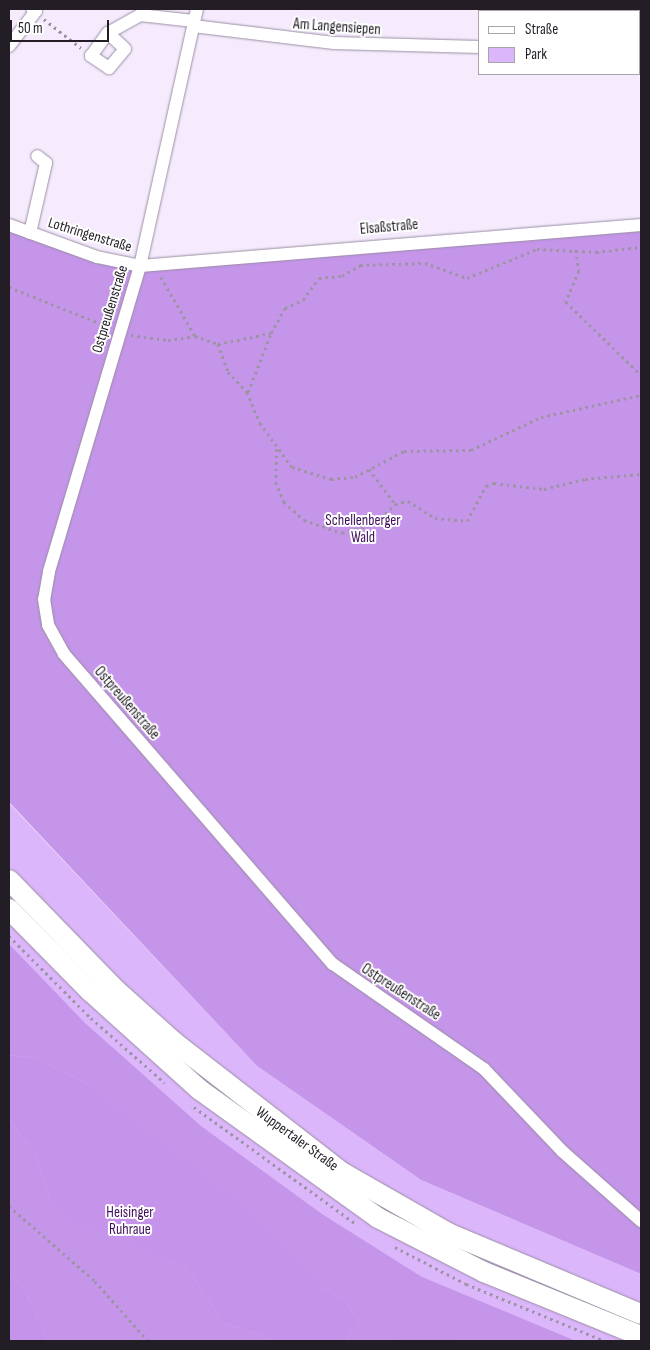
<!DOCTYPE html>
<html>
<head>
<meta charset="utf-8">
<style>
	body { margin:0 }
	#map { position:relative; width:650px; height:1350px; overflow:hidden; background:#f5ebfd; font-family:"Sofia Sans Condensed",sans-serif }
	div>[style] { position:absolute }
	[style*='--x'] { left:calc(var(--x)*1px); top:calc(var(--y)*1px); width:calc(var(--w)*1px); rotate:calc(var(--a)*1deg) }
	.green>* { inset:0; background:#dcb6fb }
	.forest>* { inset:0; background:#c595ea }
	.water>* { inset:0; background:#c594ea }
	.path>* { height:2.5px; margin-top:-1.25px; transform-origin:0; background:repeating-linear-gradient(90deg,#9c94a2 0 2.5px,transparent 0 6.5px) }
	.roads { filter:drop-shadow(0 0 1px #9a8fa3) drop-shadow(0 0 1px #9a8fa3) }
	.street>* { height:12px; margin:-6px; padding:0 6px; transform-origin:6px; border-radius:6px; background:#fff }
	.primary>* { height:20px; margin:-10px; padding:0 10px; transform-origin:10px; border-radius:10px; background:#fff }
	span { translate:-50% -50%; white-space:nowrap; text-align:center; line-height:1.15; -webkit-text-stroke:4px #fff; paint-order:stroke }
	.street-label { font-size:15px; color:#231e26 }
	.park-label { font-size:15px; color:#40105c }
	.frame { position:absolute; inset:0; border:10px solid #231e26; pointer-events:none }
	.legend { position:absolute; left:478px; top:10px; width:162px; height:65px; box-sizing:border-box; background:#fff; border:1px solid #a7a5a8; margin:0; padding:6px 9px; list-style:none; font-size:15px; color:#231e26 }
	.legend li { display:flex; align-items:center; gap:10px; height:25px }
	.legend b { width:25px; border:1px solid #a7a5a8 }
	.scale { position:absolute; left:10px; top:20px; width:99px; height:22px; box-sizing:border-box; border:2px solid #231e26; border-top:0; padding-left:6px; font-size:15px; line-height:18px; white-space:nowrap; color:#231e26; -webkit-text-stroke:4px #fff; paint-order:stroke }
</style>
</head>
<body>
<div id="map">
	<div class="green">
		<div style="clip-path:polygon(9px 803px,257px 1066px,421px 1180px,641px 1274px,641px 1341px,9px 1341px)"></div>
	</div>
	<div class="forest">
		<div style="clip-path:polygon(9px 227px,116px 264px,641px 228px,641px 1274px,421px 1180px,257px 1066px,9px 802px)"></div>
		<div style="clip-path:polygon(9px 944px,85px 1023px,201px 1126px,322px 1214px,422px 1277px,576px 1341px,345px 1341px,359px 1323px,346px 1301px,322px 1287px,165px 1146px,86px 1083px,33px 1058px,9px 1055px)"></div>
		<div style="clip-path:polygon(9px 1119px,36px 1155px,49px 1195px,133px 1243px,186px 1266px,224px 1323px,276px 1341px,48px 1341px,23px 1287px,9px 1276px)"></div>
	</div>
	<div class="water">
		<div style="clip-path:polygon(9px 1055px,33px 1058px,86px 1083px,246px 1208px,322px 1287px,346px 1301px,359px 1323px,345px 1341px,276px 1341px,224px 1323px,186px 1266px,73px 1221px,49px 1195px,36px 1155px,9px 1119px)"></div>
		<div style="clip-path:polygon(9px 1276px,23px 1287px,48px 1341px,9px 1341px)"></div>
		<div style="clip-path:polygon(398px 1338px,437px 1338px,469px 1341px,395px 1341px)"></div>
	</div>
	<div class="path">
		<div style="--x:44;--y:19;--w:47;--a:38.1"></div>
		<div style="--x:576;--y:250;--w:21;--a:82"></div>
		<div style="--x:579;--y:271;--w:34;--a:113"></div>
		<div style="--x:566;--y:302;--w:105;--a:44.2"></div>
		<div style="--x:161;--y:277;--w:68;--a:60"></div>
		<div style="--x:9;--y:287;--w:108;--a:21.8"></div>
		<div style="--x:131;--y:335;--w:37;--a:8"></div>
		<div style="--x:168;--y:340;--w:27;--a:-8"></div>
		<div style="--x:195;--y:336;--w:24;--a:19"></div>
		<div style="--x:218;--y:344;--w:30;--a:70"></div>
		<div style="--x:228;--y:372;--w:28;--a:46"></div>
		<div style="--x:247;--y:392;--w:34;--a:67"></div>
		<div style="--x:260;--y:423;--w:54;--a:54"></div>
		<div style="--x:292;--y:467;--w:41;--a:17.1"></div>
		<div style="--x:331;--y:479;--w:24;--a:-5"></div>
		<div style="--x:355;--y:477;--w:55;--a:-28"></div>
		<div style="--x:404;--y:451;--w:67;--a:-0.9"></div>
		<div style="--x:471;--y:450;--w:77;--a:-25.2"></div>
		<div style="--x:541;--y:417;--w:102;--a:-12.4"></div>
		<div style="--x:218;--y:344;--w:54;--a:-11.7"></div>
		<div style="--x:271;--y:333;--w:29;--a:-61"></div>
		<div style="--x:285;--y:308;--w:20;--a:-24"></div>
		<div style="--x:303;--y:300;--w:27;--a:-54"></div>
		<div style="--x:319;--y:278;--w:23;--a:-5"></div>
		<div style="--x:342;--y:276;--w:21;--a:-31"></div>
		<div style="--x:360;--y:265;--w:65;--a:-1.8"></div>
		<div style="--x:425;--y:263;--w:45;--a:19.7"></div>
		<div style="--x:467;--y:278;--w:76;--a:-22.5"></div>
		<div style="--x:537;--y:249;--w:59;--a:2.9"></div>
		<div style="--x:596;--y:252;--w:45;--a:-6.3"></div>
		<div style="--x:248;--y:392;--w:63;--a:-68.7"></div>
		<div style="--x:277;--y:449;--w:33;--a:92"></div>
		<div style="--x:276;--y:482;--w:22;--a:68"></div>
		<div style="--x:284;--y:502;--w:27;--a:42"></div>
		<div style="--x:304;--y:520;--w:40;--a:18.9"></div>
		<div style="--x:342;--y:533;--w:35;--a:-16"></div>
		<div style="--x:376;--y:523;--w:27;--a:-45"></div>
		<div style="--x:395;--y:504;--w:13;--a:-13"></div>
		<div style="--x:408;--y:501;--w:32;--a:32"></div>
		<div style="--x:435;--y:518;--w:32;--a:5"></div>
		<div style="--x:467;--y:521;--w:40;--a:-62"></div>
		<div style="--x:486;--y:486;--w:9;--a:-21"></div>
		<div style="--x:494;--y:483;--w:50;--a:6.8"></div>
		<div style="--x:544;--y:489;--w:42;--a:-13.7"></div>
		<div style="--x:585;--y:479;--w:56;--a:-5.1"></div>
		<div style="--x:369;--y:469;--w:44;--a:53.4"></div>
		<div style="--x:9;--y:936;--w:116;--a:45"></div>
		<div style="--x:91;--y:1018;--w:98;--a:41.3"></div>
		<div style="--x:194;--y:1107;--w:200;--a:35.8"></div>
		<div style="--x:9;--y:1206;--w:114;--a:41.1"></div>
		<div style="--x:95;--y:1281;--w:80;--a:48.5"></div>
		<div style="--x:395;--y:1247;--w:80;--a:27.5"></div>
		<div style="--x:466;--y:1284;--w:150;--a:22.3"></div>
	</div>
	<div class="roads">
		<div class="street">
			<div style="--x:197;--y:9;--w:263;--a:102.5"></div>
			<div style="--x:140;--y:266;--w:319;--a:106.6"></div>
			<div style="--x:49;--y:572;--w:27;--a:100"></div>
			<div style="--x:44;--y:599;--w:26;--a:81"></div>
			<div style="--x:48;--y:625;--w:33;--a:61"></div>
			<div style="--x:64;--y:654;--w:410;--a:49.1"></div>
			<div style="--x:333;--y:964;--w:184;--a:34.8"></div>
			<div style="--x:484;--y:1069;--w:113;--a:46.4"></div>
			<div style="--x:562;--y:1151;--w:106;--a:41.5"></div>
			<div style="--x:193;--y:26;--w:142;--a:6.9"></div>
			<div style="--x:334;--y:43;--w:145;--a:1.6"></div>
			<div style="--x:108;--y:33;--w:23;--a:43"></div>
			<div style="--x:125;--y:49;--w:25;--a:130"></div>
			<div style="--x:109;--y:68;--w:22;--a:-146"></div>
			<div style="--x:91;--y:56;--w:29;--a:-54"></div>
			<div style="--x:108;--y:33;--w:37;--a:-29"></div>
			<div style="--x:140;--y:15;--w:54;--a:6.3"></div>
			<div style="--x:639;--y:37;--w:2;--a:0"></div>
			<div style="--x:9;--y:46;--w:44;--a:-52.4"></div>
			<div style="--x:36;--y:11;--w:4;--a:-153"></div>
			<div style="--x:9;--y:225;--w:94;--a:20"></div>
			<div style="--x:97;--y:257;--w:44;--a:11.8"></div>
			<div style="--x:140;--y:266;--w:503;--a:-4.68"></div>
			<div style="--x:30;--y:233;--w:72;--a:-77.1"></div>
			<div style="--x:46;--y:163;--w:11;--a:-142"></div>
		</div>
		<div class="primary">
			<div style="--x:9;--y:880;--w:152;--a:45.8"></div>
			<div style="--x:115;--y:989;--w:79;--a:41.9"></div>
			<div style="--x:174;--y:1042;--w:214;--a:37.8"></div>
			<div style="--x:343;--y:1173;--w:121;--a:29.7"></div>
			<div style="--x:448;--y:1233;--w:209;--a:22.8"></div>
			<div style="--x:9;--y:909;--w:115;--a:45.4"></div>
			<div style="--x:90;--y:991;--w:148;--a:42"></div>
			<div style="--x:200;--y:1090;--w:219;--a:35.7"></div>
			<div style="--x:378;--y:1218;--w:119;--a:27"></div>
			<div style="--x:484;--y:1272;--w:170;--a:22.2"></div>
		</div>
	</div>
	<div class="street-label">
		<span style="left:337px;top:27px;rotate:4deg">Am Langensiepen</span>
		<span style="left:389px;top:227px;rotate:-5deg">Elsaßstraße</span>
		<span style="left:90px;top:235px;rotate:17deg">Lothringenstraße</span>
		<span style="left:110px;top:309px;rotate:-73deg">Ostpreußenstraße</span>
		<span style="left:127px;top:703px;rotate:49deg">Ostpreußenstraße</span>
		<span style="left:401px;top:992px;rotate:33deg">Ostpreußenstraße</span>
		<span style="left:297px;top:1139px;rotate:36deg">Wuppertaler Straße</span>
	</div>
	<div class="park-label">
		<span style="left:363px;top:529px">Schellenberger<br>Wald</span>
		<span style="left:130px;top:1221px">Heisinger<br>Ruhraue</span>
	</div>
	<div class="frame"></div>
	<ul class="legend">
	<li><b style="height:6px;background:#fff"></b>Straße</li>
	<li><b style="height:14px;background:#dcb6fb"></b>Park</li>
	</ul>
	<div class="scale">50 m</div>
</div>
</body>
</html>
